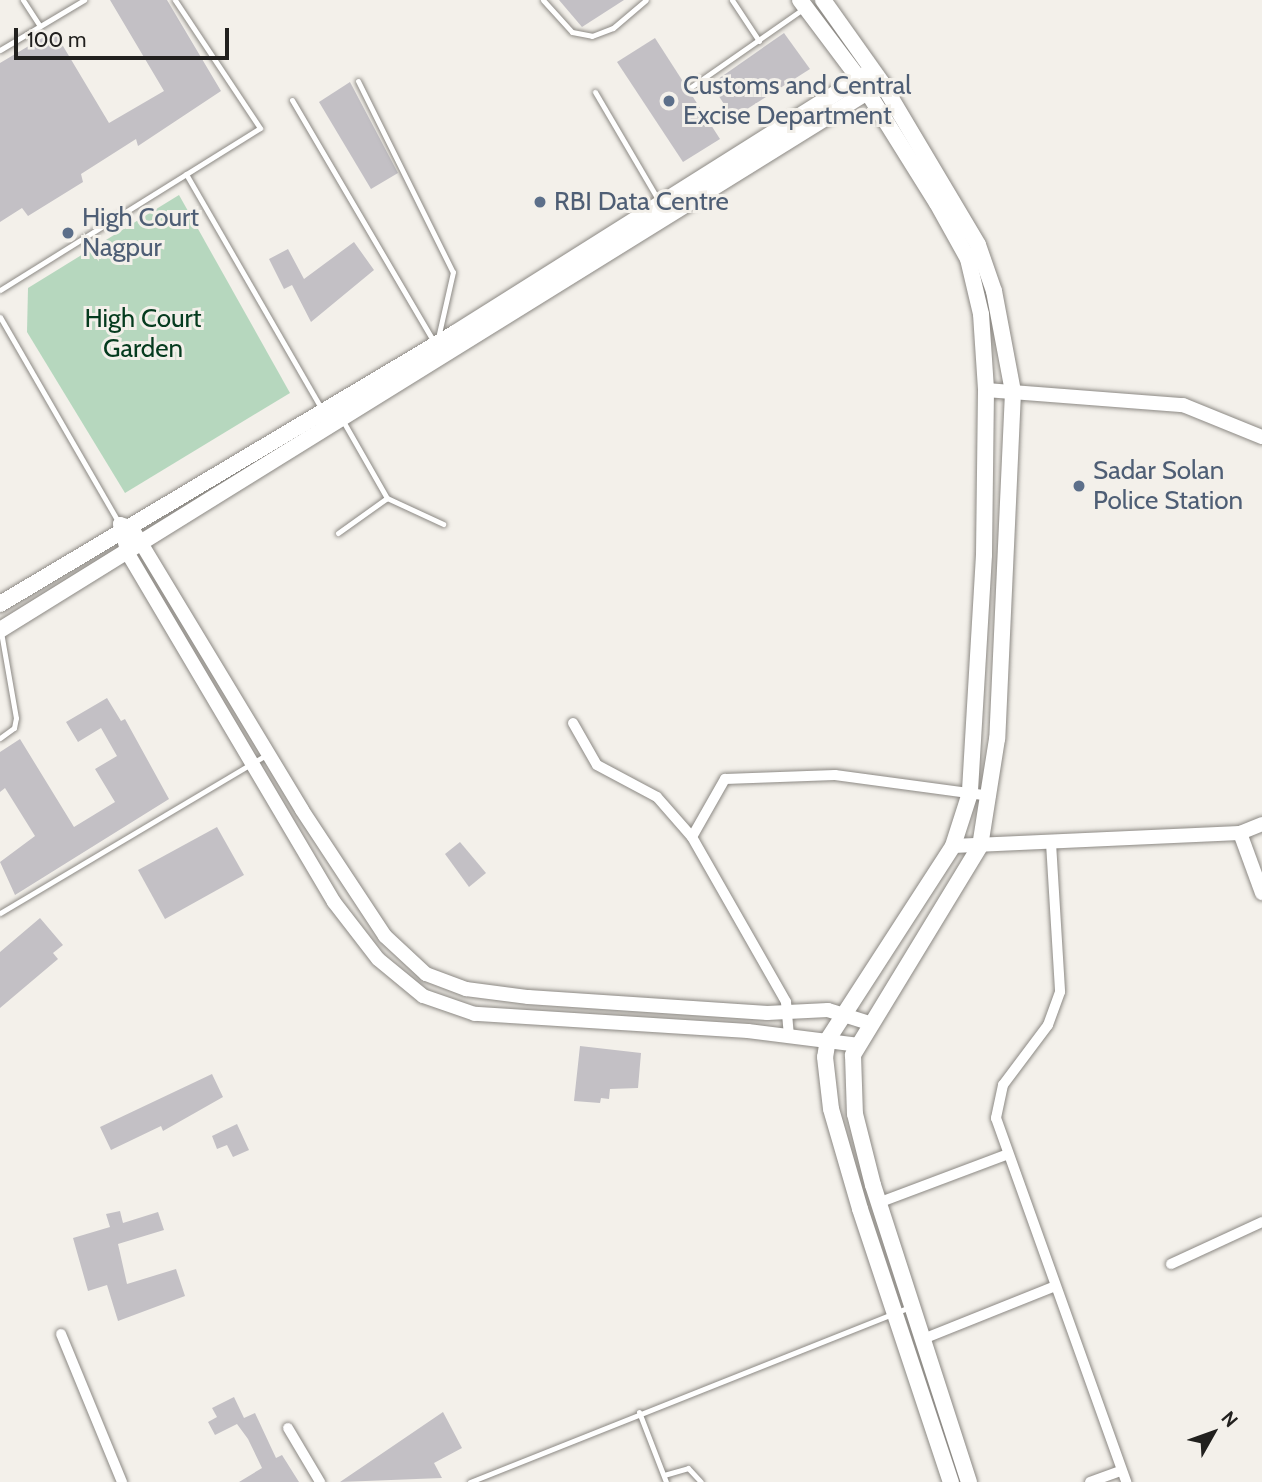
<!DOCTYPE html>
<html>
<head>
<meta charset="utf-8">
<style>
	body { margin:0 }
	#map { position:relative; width:1262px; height:1482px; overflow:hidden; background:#f3f0ea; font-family:Cabin,sans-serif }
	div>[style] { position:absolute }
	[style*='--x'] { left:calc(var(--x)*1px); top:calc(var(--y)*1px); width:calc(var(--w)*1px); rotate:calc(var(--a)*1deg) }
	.green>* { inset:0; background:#b6d7be }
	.building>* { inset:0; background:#c3c0c5 }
	.roads { filter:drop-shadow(0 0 2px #8c8984) drop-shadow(0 0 2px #8c8984) }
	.service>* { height:5px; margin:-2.5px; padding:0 2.5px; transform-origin:2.5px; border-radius:2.5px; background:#fff }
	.minor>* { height:10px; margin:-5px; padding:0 5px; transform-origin:5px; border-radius:5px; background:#fff }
	.tertiary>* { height:14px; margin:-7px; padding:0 7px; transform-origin:7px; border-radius:7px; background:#fff }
	.secondary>* { height:16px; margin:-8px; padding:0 8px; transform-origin:8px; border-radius:8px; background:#fff }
	.dots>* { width:19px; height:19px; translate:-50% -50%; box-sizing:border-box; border:4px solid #f3f0ea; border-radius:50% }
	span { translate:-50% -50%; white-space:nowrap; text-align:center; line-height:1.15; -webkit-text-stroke:6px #f3f0ea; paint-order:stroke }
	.service-label { font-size:26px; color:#4e5e75 }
	.left { translate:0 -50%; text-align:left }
	.park-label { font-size:26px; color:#053b1e }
	.north { position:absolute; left:1178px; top:1398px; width:70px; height:70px; -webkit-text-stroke:5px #f3f0ea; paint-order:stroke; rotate:50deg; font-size:19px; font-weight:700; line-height:28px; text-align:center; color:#21201e }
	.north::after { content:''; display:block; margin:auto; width:24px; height:32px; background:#21201e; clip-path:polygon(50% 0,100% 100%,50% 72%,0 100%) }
	.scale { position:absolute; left:14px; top:28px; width:215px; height:32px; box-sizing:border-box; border:4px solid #21201e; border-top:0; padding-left:9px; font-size:21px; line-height:24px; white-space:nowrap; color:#21201e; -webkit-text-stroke:5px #f3f0ea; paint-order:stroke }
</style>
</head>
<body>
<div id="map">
	<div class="green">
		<div style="clip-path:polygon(179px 195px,290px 393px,125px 493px,27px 332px,28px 288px)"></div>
	</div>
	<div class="building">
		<div style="clip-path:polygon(110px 0,167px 0,221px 91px,138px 146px,136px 139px,81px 174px,83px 182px,28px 216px,22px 208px,0 222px,0 63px,54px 31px,109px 123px,164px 91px)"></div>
		<div style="clip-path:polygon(559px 0,624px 0,582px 27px)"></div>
		<div style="clip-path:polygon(784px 33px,810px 69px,733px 118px,711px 84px)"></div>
		<div style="clip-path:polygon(655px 38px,720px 139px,683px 162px,617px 62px)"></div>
		<div style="clip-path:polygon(350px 82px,398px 173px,371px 189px,319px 102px)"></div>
		<div style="clip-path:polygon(354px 242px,374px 270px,311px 322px,292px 285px,284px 289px,269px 259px,288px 249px,304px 279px)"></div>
		<div style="clip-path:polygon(107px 698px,121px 721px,125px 719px,169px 799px,15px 895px,0 862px,35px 836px,5px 788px,0 792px,0 752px,20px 739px,74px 827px,115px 802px,95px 769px,117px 756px,101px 728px,78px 742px,66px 722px)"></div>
		<div style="clip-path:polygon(217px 827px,244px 875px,165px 919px,138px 870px)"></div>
		<div style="clip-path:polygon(460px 842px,486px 873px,469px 887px,445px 854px)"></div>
		<div style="clip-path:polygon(40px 918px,63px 945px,53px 953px,58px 959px,0 1008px,0 952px)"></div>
		<div style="clip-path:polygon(580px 1046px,641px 1053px,638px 1088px,610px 1089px,609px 1099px,601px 1098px,600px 1103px,574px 1101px)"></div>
		<div style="clip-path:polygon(212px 1074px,223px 1097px,163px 1131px,161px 1126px,111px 1150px,100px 1127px)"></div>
		<div style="clip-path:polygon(237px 1124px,249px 1150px,233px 1157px,227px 1145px,217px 1149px,212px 1136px)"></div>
		<div style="clip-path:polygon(120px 1211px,123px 1223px,158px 1212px,164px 1230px,118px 1244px,127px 1284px,176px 1269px,185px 1296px,118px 1321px,107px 1285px,88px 1291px,73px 1238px,110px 1227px,106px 1214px)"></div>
		<div style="clip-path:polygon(234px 1397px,244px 1418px,255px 1413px,276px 1458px,282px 1455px,299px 1482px,239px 1482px,262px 1468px,248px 1439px,237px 1424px,215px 1435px,208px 1422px,217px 1417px,212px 1408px)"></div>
		<div style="clip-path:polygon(443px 1412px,462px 1448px,434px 1463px,442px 1478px,340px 1482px)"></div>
	</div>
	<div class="roads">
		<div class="service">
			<div style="--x:23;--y:0;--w:31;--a:57"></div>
			<div style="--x:543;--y:0;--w:43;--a:47.8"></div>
			<div style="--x:572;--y:32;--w:20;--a:11"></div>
			<div style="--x:592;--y:36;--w:22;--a:-21"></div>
			<div style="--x:613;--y:28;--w:43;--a:-40.3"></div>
			<div style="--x:732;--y:0;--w:49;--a:56.6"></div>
			<div style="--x:0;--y:50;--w:98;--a:-30.8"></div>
			<div style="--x:358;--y:81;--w:213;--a:63.6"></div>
			<div style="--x:453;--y:272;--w:68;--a:102.8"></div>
			<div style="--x:691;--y:87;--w:136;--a:-34.9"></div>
			<div style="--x:595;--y:92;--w:126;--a:59.6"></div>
			<div style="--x:292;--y:100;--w:281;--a:59.6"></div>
			<div style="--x:186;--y:174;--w:274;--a:60"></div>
			<div style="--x:0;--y:290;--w:306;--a:-31.9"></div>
			<div style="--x:260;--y:128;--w:154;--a:-123.6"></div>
			<div style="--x:0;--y:317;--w:238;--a:60"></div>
			<div style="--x:343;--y:421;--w:89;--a:60.3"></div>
			<div style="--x:387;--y:498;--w:62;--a:24.9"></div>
			<div style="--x:338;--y:533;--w:60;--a:-35.5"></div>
			<div style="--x:0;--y:738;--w:17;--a:-36"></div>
			<div style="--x:14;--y:728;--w:10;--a:-79"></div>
			<div style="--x:16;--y:718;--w:87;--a:-99.9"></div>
			<div style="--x:0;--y:913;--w:312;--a:-30.7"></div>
			<div style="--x:639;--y:1412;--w:75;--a:68.9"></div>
			<div style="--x:664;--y:1475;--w:25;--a:-16"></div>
			<div style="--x:688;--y:1468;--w:19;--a:47"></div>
			<div style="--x:470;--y:1482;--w:473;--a:-21.7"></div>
		</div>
		<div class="minor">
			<div style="--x:573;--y:723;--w:48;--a:60.3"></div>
			<div style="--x:597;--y:765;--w:68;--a:28.1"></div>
			<div style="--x:657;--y:797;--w:53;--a:48.8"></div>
			<div style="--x:692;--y:837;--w:190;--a:60.3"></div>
			<div style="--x:786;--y:1002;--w:36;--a:85"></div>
			<div style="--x:692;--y:837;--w:67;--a:-60.4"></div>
			<div style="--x:725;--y:779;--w:110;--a:-2.1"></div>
			<div style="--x:835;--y:775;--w:157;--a:7.7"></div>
			<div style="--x:1051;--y:843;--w:149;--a:86.5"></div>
			<div style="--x:1060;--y:992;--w:35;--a:110"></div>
			<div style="--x:1048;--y:1025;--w:75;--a:126.9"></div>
			<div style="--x:1003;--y:1085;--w:34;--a:102"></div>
			<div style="--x:996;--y:1118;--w:387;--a:70.3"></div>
			<div style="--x:878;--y:1203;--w:137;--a:-20.6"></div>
			<div style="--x:1171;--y:1264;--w:100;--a:-24.8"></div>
			<div style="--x:61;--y:1334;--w:160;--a:67.6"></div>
			<div style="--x:923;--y:1339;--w:140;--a:-21.8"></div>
			<div style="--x:288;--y:1428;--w:63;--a:59.3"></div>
			<div style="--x:1090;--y:1482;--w:33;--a:-20"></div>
		</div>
		<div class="tertiary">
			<div style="--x:986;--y:390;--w:198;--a:4.4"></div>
			<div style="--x:1183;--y:405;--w:85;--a:22.1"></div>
			<div style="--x:1240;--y:833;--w:64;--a:69.9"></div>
			<div style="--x:953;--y:846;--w:287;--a:-2.6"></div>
			<div style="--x:1240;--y:833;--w:24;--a:-22"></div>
			<div style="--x:859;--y:1045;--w:112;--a:-172.8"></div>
			<div style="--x:748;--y:1031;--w:274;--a:-176.4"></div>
			<div style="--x:475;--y:1014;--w:55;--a:-160.9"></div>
			<div style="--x:423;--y:996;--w:58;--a:-140.6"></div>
			<div style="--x:378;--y:959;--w:72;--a:-127.7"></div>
			<div style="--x:334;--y:902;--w:404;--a:-120.6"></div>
			<div style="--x:128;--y:554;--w:31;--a:-105"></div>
			<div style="--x:120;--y:524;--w:13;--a:18"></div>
			<div style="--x:132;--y:528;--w:329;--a:58.9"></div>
			<div style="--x:302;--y:810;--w:151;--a:56.6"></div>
			<div style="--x:385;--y:936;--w:56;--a:42.8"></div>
			<div style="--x:426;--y:974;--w:43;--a:20.6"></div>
			<div style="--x:466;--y:989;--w:63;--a:7.4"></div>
			<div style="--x:528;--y:997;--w:240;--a:3.8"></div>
			<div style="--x:767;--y:1013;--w:61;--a:-2.8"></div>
			<div style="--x:828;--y:1010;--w:43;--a:17.6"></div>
		</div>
		<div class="secondary">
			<div style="--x:800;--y:0;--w:100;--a:53.1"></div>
			<div style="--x:860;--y:80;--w:145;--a:58"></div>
			<div style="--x:937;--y:203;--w:64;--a:61"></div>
			<div style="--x:968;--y:259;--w:57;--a:76.7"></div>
			<div style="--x:981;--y:314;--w:76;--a:86.2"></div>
			<div style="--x:986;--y:390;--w:165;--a:90.7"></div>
			<div style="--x:984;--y:555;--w:238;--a:93.4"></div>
			<div style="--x:970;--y:793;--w:56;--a:107.8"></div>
			<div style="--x:953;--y:846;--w:230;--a:122.9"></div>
			<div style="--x:828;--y:1039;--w:18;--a:99"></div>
			<div style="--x:825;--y:1057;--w:52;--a:83.4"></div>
			<div style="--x:831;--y:1109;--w:104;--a:73.8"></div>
			<div style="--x:860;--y:1209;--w:288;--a:71.6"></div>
			<div style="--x:823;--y:0;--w:102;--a:54.6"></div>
			<div style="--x:882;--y:83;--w:188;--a:59.3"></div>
			<div style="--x:978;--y:245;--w:49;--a:70.8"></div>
			<div style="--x:994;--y:291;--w:103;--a:79.3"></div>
			<div style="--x:1013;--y:392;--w:347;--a:92.6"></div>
			<div style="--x:997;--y:739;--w:108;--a:99"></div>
			<div style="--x:980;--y:846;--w:245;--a:121.3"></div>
			<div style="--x:853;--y:1055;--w:59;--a:88.1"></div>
			<div style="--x:855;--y:1114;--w:73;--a:75.8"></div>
			<div style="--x:873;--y:1185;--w:312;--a:72.1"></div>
			<div style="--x:0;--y:604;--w:530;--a:-30.78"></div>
			<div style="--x:455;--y:333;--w:487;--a:-32.2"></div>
			<div style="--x:0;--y:630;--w:1032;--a:-31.81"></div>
		</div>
	</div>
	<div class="dots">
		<div style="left:669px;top:101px;background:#5c6f8a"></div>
		<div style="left:540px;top:202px;background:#5c6f8a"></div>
		<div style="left:68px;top:233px;background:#5c6f8a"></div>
		<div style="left:1079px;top:486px;background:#5c6f8a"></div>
	</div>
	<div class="service-label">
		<span class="left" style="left:683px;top:101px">Customs and Central<br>Excise Department</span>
		<span class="left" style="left:554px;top:202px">RBI Data Centre</span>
		<span class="left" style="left:82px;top:233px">High Court<br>Nagpur</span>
		<span class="left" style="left:1093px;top:486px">Sadar Solan<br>Police Station</span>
	</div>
	<div class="park-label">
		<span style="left:143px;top:334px">High Court<br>Garden</span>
	</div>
	<div class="north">N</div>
	<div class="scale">100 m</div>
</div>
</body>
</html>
